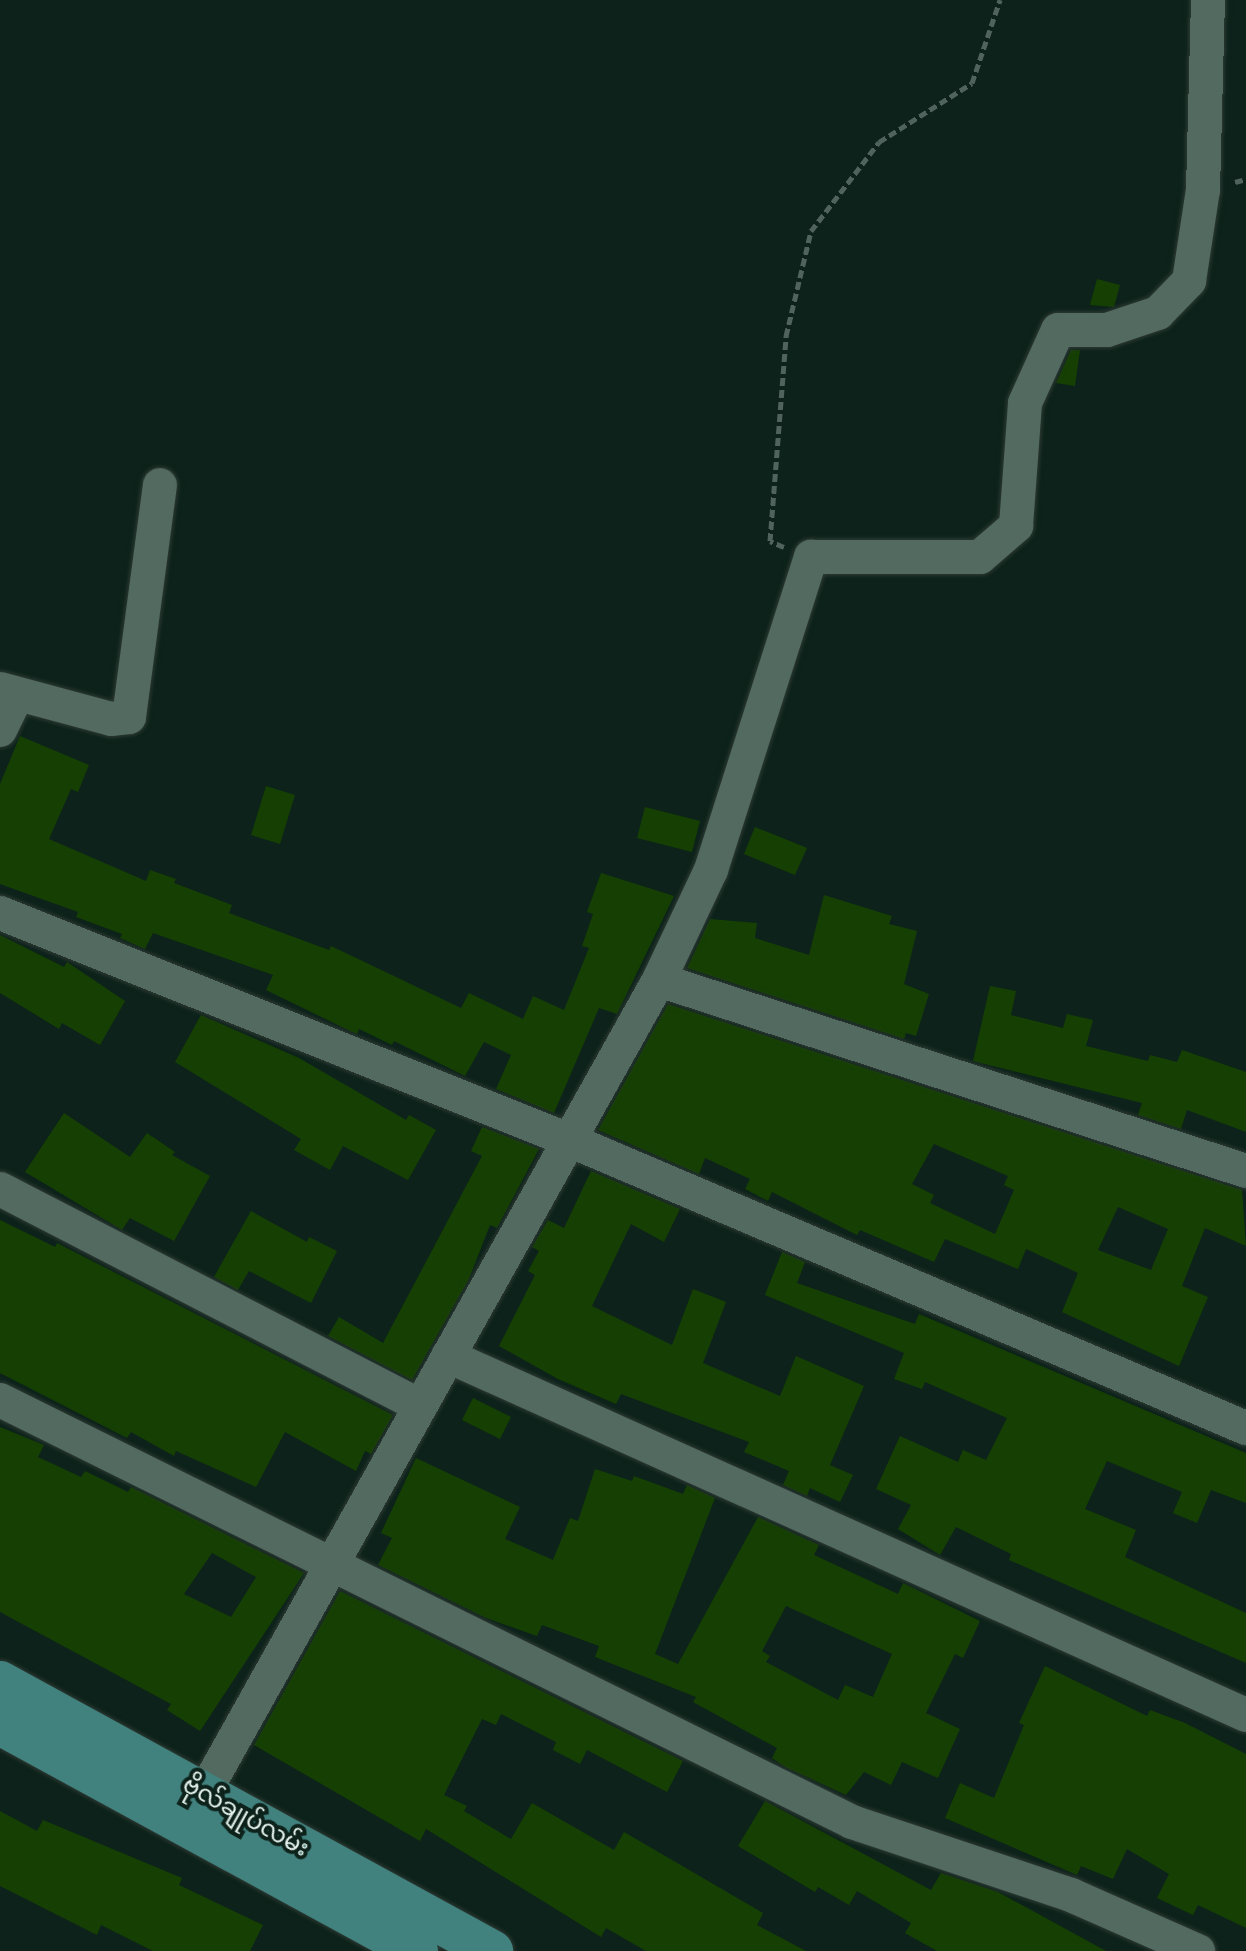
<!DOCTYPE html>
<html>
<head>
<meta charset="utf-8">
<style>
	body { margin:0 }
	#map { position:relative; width:1246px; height:1951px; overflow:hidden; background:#0c221a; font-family:Helvetica,"Noto Sans Myanmar",sans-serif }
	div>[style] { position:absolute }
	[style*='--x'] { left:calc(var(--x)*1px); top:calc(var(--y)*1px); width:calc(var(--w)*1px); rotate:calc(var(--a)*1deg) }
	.building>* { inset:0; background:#164003 }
	.path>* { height:5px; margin-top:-2.5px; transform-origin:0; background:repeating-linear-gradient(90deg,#50635c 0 8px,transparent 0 12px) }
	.roads { filter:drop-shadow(0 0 2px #2e3a34) drop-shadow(0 0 2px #2e3a34) }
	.minor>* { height:34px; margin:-17px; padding:0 17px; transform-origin:17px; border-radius:17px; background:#526a60 }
	.major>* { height:42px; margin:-21px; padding:0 21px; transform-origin:21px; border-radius:21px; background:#41817e }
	span { translate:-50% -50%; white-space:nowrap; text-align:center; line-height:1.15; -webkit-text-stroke:8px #0c221a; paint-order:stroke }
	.street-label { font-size:24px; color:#e7f4ef }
</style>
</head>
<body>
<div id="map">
	<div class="building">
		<div style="clip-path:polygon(1097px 279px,1120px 285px,1114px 307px,1090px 305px)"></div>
		<div style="clip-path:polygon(1071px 350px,1080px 350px,1075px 386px,1056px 383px)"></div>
		<div style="clip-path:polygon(20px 736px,89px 765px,78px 792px,71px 789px,49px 839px,146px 881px,150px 870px,176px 879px,174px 883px,232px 905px,229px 913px,329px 950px,331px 946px,461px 1008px,469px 993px,523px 1019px,533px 996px,564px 1010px,589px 948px,582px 946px,593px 914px,587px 912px,601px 873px,674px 896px,617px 1014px,599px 1008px,554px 1113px,496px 1089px,511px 1055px,484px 1042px,465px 1076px,394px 1041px,392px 1045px,359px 1029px,357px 1034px,350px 1031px,266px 990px,273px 975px,153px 933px,145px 949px,120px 938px,122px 934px,76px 917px,78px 912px,0 884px,0 784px)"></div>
		<div style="clip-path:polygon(266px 786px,295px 795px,280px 844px,251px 835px)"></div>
		<div style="clip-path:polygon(645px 807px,700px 821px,692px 852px,637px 838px)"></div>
		<div style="clip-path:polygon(755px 827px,807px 848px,795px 875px,744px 854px)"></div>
		<div style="clip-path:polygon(824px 895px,892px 916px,889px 924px,917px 931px,904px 984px,929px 994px,916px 1036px,906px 1033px,904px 1039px,687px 968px,710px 919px,757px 923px,755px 938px,809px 955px)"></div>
		<div style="clip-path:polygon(0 935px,64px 967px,67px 962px,125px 1001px,100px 1045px,62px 1023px,59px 1029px,0 993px)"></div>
		<div style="clip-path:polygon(990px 986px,1016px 991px,1011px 1015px,1063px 1028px,1067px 1014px,1093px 1020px,1086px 1046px,1148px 1061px,1150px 1055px,1177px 1062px,1182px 1050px,1246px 1072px,1246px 1132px,1187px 1110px,1181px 1129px,1138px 1115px,1142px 1103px,973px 1061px)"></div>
		<div style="clip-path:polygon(evenodd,668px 1004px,1242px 1190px,1246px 1246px,1205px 1228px,1182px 1286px,1208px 1297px,1179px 1366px,1062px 1312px,1078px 1273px,1026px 1249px,1018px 1269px,945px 1239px,934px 1262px,860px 1230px,857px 1235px,772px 1192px,768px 1201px,745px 1189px,750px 1179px,705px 1158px,699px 1174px,598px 1130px,668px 1004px,934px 1144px,1008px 1176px,1004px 1185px,1014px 1190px,995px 1234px,930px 1203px,934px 1195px,912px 1184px,934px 1144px,668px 1004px,1118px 1207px,1168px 1229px,1151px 1270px,1098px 1250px,1118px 1207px)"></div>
		<div style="clip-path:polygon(201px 1015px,299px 1058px,406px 1120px,409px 1115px,436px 1130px,408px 1180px,343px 1146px,330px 1170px,294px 1150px,301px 1139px,175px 1062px)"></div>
		<div style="clip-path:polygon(64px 1113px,130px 1157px,147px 1133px,175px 1152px,172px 1155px,210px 1176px,174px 1241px,130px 1218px,122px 1230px,25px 1172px)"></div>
		<div style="clip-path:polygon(482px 1127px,539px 1149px,497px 1228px,490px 1225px,469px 1279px,412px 1380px,328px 1336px,339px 1317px,383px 1343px,482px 1156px,471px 1151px)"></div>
		<div style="clip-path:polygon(591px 1171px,680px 1209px,664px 1242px,631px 1224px,592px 1306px,672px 1345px,693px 1289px,726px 1302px,703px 1363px,780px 1396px,796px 1356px,864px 1386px,830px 1465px,853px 1475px,840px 1502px,810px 1488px,807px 1496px,783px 1485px,789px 1471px,744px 1452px,749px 1442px,621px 1394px,616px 1404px,558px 1379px,499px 1346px,535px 1275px,528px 1271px,539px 1251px,532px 1247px,548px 1220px,564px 1228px)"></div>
		<div style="clip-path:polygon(251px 1211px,307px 1242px,309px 1237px,337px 1251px,311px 1303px,249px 1271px,238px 1290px,214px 1277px)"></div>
		<div style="clip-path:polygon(0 1220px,55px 1247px,57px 1243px,393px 1415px,371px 1454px,365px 1451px,356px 1471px,285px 1432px,256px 1487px,176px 1451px,174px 1456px,131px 1432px,127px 1438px,0 1373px)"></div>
		<div style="clip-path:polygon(782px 1252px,805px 1262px,797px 1283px,915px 1324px,919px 1314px,1246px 1453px,1246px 1503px,1211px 1490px,1197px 1523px,1173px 1513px,1182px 1492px,1107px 1461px,1085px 1509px,1136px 1530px,1125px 1557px,1246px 1613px,1246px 1663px,1009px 1560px,1011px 1554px,956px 1527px,940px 1555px,898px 1529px,911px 1505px,876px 1489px,900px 1436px,958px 1462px,963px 1450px,986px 1460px,1007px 1418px,925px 1382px,922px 1389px,894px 1379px,904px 1353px,765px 1295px)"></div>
		<div style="clip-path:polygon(473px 1398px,511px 1417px,500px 1439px,462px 1420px)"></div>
		<div style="clip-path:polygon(evenodd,0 1427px,44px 1445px,38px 1457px,81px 1477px,85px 1471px,128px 1492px,131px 1487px,304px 1573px,200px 1731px,167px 1710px,171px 1704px,0 1612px,0 1427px,212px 1553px,256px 1577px,231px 1617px,184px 1594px,212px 1553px)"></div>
		<div style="clip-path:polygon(evenodd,416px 1458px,520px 1507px,505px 1539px,553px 1560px,570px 1518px,578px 1521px,595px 1469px,632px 1481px,634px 1476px,683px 1494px,687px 1485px,715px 1498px,655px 1654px,678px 1664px,758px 1517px,819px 1545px,814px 1555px,898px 1594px,903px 1583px,980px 1621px,963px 1658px,955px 1654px,926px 1713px,960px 1729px,938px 1778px,902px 1762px,891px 1785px,864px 1772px,846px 1795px,785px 1767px,772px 1758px,777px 1748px,693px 1702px,696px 1697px,595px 1657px,599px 1646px,542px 1625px,537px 1636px,486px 1618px,378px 1565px,392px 1538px,381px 1533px,416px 1458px,786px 1606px,892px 1654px,873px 1697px,845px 1685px,838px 1700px,766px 1662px,770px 1656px,762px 1651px,786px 1606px)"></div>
		<div style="clip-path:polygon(340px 1591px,683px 1761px,667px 1792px,587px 1750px,580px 1764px,553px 1750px,556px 1742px,501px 1714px,496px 1725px,482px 1719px,444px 1795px,467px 1806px,464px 1811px,511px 1839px,532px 1803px,614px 1850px,624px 1832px,763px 1913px,757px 1925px,806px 1951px,646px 1951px,606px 1928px,601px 1937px,426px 1829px,420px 1841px,254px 1745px)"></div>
		<div style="clip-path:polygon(1045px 1666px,1147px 1716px,1150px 1710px,1185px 1723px,1246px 1754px,1246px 1928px,1198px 1905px,1193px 1915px,1157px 1898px,1169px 1874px,1127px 1849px,1113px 1879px,1081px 1866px,1077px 1875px,945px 1818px,960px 1783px,994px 1798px,1024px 1725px,1019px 1723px)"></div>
		<div style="clip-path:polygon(765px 1801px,931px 1890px,941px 1873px,998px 1892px,1106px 1951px,937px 1951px,905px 1933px,911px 1923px,857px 1891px,849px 1905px,818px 1887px,815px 1892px,738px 1846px)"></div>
		<div style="clip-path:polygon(0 1811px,37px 1831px,43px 1820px,182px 1878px,179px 1885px,263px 1925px,250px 1951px,153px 1951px,101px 1925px,97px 1935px,0 1886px)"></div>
	</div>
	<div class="path">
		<div style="--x:1235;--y:182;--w:11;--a:-15"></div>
		<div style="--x:784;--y:547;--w:15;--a:-157"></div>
		<div style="--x:770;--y:541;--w:206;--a:-85.5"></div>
		<div style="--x:786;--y:336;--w:108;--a:-76.6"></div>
		<div style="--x:811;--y:231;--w:112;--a:-52.6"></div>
		<div style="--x:879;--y:142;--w:110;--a:-32.4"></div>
		<div style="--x:972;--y:83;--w:88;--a:-71.4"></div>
	</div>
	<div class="roads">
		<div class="minor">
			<div style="--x:0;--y:689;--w:115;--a:15.1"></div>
			<div style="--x:111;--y:719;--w:18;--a:-6"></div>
			<div style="--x:129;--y:717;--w:234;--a:-82.4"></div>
			<div style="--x:0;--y:730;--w:37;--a:-64"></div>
			<div style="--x:0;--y:913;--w:613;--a:21.75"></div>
			<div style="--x:569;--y:1140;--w:736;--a:23.05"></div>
			<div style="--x:659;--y:980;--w:122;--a:-64.7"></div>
			<div style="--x:711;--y:870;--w:329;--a:-72.3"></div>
			<div style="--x:811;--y:557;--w:169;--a:0"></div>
			<div style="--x:980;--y:557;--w:48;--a:-40.7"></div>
			<div style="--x:1016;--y:526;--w:123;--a:-85.8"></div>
			<div style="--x:1025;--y:403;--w:80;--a:-65.7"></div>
			<div style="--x:1058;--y:330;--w:49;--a:0"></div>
			<div style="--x:1107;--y:330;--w:54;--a:-18.4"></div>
			<div style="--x:1158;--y:313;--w:45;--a:-45.9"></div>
			<div style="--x:1189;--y:281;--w:92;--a:-81.3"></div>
			<div style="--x:1203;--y:190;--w:190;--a:-88.5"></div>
			<div style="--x:0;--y:1189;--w:473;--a:27.3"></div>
			<div style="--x:448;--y:1356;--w:875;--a:24.22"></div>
			<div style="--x:0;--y:1400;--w:951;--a:26.35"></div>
			<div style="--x:852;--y:1822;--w:231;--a:18.4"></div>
			<div style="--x:1071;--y:1895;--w:139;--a:23.8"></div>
			<div style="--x:204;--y:1793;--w:932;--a:-60.77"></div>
			<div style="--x:659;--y:980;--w:617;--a:18.02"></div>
		</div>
		<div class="major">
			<div style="--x:0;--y:1682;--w:561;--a:28.67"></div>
			<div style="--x:0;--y:1724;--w:475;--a:28.6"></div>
		</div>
	</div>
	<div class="street-label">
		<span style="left:246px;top:1816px;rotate:29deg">ဗိုလ်ချုပ်လမ်း</span>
	</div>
</div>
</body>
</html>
